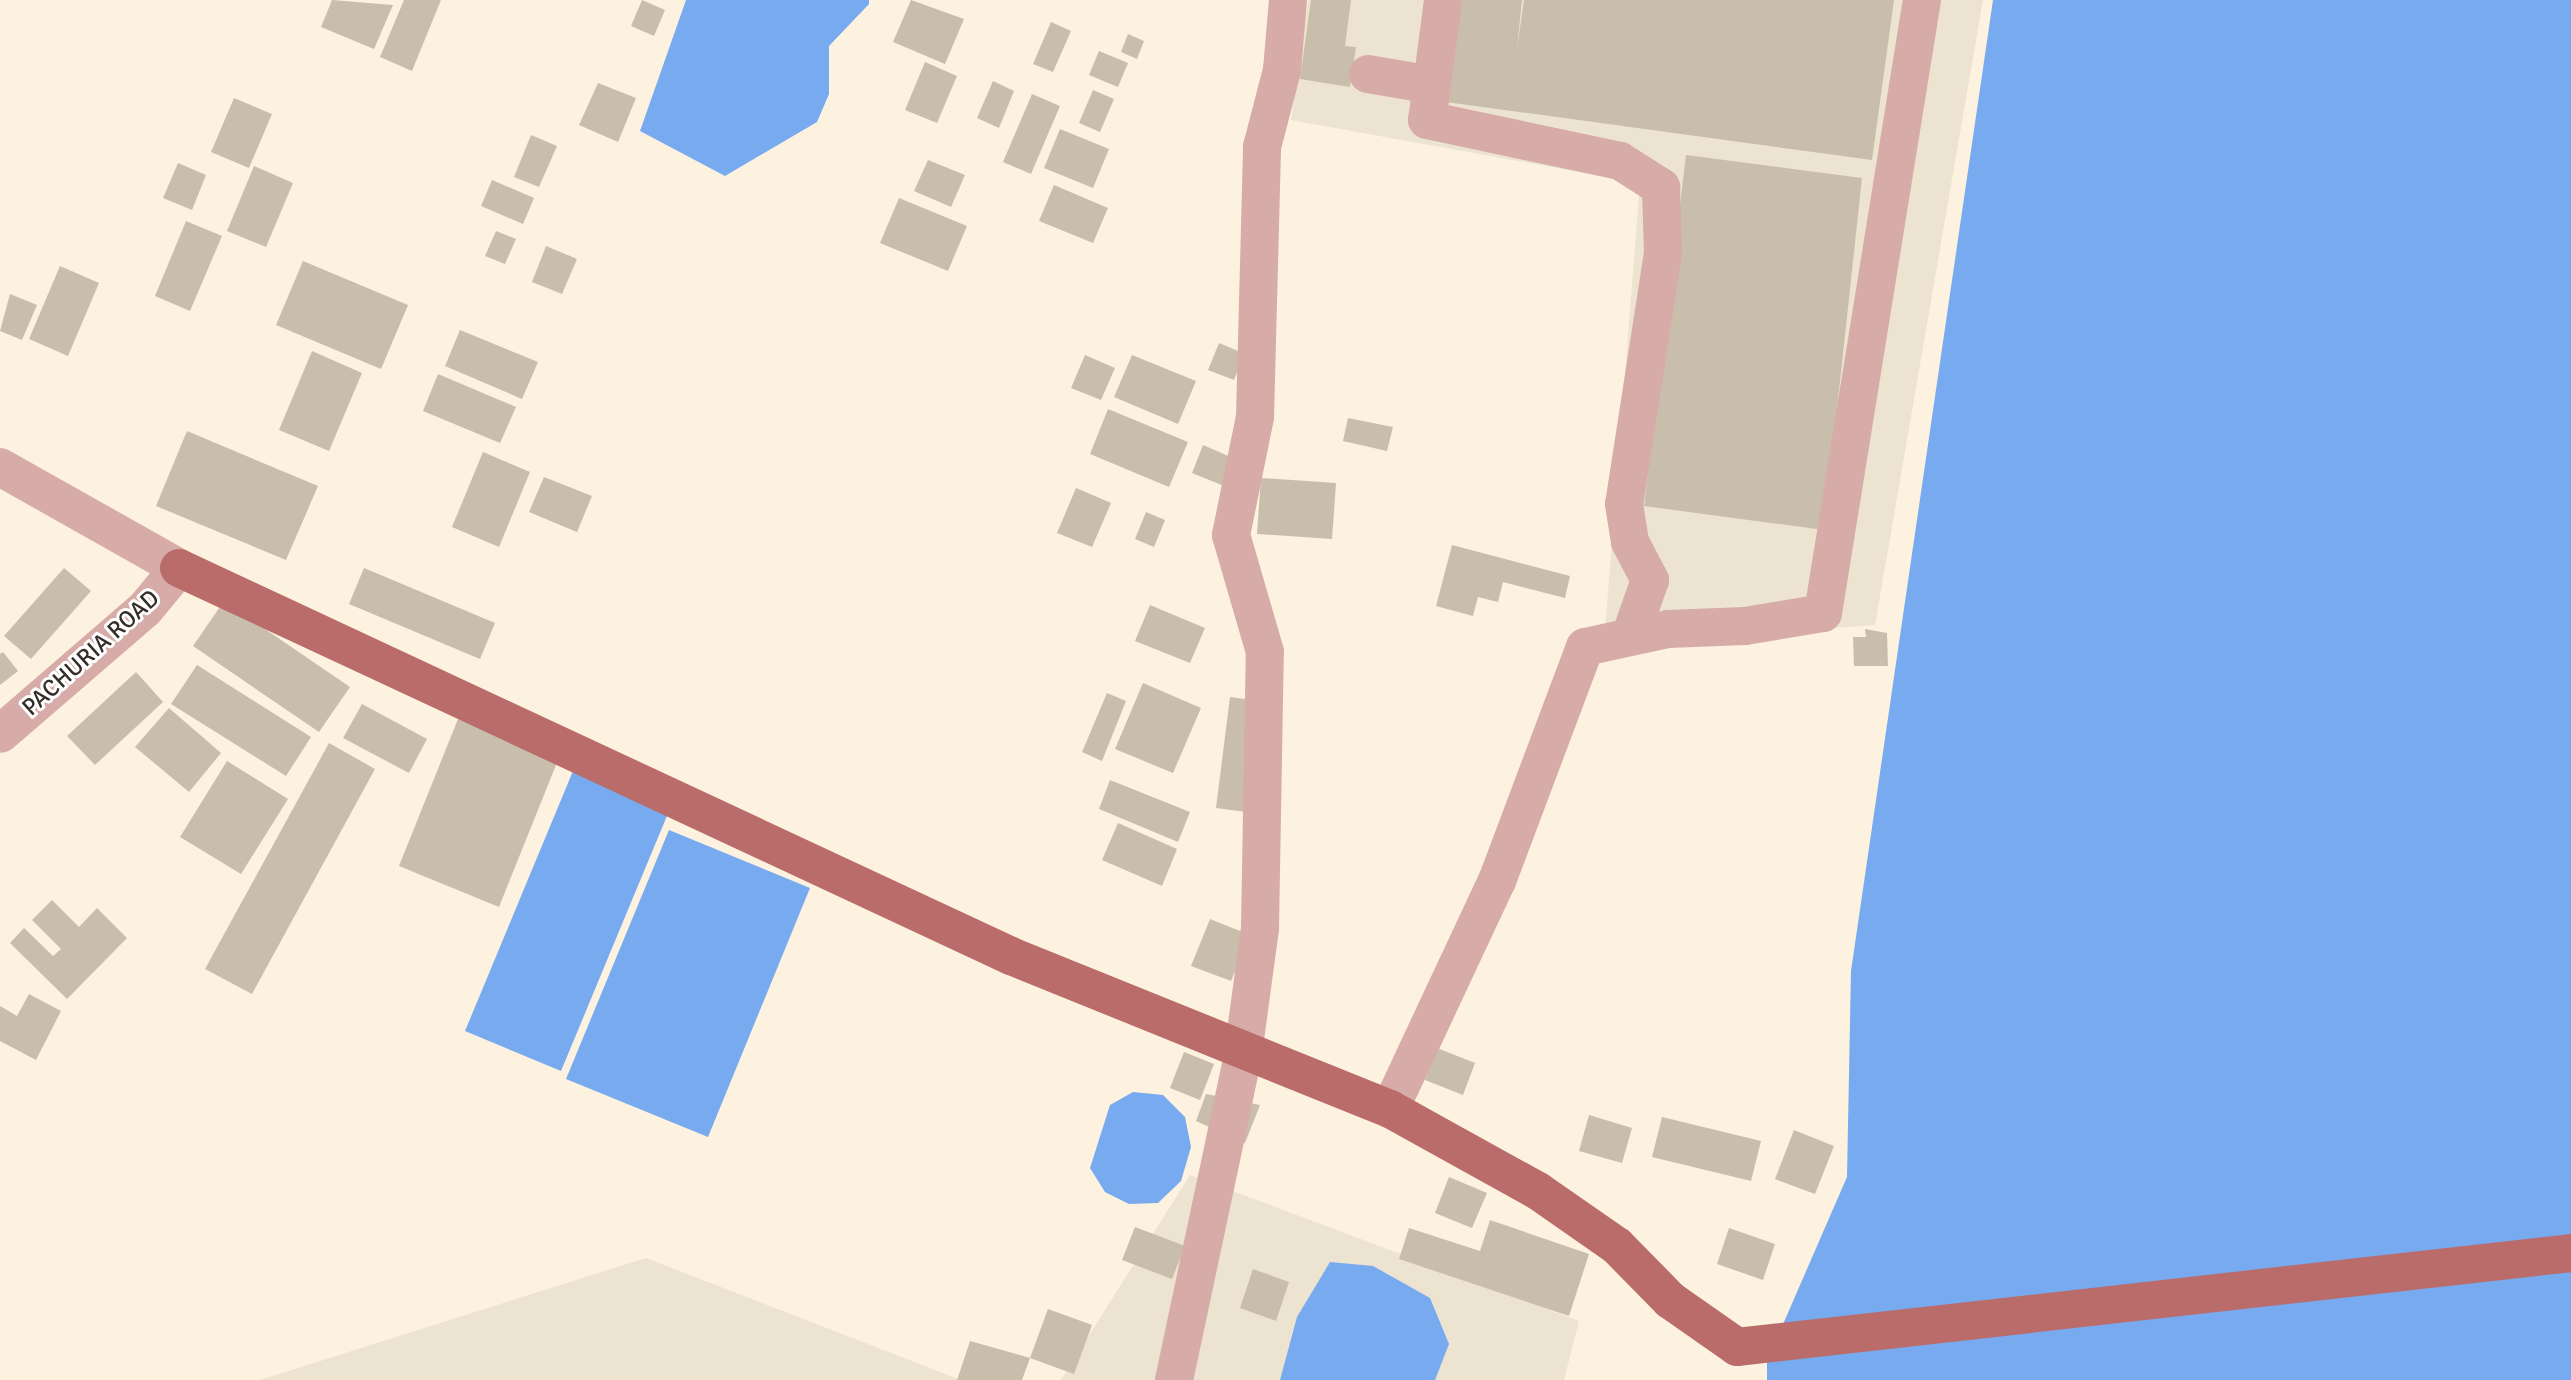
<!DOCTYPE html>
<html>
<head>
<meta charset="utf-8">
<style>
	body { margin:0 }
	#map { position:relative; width:2571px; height:1380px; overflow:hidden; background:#fdf1df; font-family:Signika,sans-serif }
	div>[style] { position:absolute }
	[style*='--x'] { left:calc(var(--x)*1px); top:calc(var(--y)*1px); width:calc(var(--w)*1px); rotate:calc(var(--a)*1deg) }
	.industrial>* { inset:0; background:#ece4d0 }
	.water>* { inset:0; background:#78aaf0 }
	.building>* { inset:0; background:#c9beac }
	.minor>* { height:38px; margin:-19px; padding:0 19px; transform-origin:19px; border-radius:19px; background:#d7aba8 }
	.major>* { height:38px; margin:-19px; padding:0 19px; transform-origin:19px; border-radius:19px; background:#b96c6a }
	span { translate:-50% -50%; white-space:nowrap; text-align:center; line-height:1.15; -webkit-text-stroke:6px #fff; paint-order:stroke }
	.street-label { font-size:24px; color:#332e28 }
</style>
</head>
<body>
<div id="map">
	<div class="industrial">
		<div style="clip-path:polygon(1308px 0,1983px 0,1875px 625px,1604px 644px,1640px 183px,1291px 120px)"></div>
		<div style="clip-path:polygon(1190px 1175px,1579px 1321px,1564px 1380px,1061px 1380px)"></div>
		<div style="clip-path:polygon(646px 1258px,961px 1380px,260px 1380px)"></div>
	</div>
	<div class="water">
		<div style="clip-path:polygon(686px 0,869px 0,869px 4px,829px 46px,829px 94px,817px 122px,725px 176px,640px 131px)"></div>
		<div style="clip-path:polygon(1993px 0,2571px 0,2571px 1380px,1767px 1380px,1767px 1361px,1847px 1177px,1851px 971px)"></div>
		<div style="clip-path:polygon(573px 771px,669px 811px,561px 1071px,465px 1031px)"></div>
		<div style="clip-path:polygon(669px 830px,810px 888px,708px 1137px,566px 1079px)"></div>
		<div style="clip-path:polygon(1133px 1092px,1163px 1095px,1185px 1117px,1191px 1147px,1181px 1181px,1158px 1203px,1129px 1204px,1105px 1192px,1090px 1168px,1110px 1105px)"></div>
		<div style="clip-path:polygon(1330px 1262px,1373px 1266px,1430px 1298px,1449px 1344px,1435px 1380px,1280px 1380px,1297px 1317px)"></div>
	</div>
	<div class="building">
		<div style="clip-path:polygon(332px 0,393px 5px,374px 49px,321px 27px)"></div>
		<div style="clip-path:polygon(404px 0,441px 0,412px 71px,380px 57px)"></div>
		<div style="clip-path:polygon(642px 0,665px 10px,654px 36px,631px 26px)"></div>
		<div style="clip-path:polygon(911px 0,964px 19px,945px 64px,893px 42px)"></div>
		<div style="clip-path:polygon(1311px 0,1351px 0,1345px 46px,1356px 47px,1350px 87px,1300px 79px)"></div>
		<div style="clip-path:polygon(1459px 0,1522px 0,1517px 49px,1524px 0,1894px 0,1872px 160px,1446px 102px)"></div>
		<div style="clip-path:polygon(1051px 22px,1071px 31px,1053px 72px,1033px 64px)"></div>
		<div style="clip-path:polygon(1128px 34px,1144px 41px,1137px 59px,1121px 52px)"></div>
		<div style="clip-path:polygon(1099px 51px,1128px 63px,1118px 87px,1089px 75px)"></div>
		<div style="clip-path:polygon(925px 62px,957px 76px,937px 123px,905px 110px)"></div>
		<div style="clip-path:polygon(993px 81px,1014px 91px,999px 128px,977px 118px)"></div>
		<div style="clip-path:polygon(598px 83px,636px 98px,618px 142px,579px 125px)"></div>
		<div style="clip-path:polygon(1093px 90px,1114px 99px,1100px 132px,1079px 123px)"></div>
		<div style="clip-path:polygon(1032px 94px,1060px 106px,1031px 174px,1003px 162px)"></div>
		<div style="clip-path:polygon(234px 98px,272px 114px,249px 168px,211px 152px)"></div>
		<div style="clip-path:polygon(1060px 129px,1109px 149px,1093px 188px,1044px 168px)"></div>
		<div style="clip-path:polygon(531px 135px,557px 146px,539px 187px,514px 177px)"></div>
		<div style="clip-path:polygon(1686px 155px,1862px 178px,1824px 530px,1644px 506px)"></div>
		<div style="clip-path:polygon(928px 160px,965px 175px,951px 207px,914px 191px)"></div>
		<div style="clip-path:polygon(178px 163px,206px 175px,192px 210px,163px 198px)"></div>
		<div style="clip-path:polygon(254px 166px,293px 183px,266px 247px,227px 231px)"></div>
		<div style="clip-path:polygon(492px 180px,534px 198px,523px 224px,481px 206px)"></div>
		<div style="clip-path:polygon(1054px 185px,1108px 208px,1093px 243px,1039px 221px)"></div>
		<div style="clip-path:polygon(899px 198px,967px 226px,948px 271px,880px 243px)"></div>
		<div style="clip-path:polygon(186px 221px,222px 236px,190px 311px,155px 296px)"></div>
		<div style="clip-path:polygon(496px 231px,516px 239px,505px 264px,485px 256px)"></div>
		<div style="clip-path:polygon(546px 246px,577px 259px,562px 294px,532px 282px)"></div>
		<div style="clip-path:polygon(303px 261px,408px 305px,381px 369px,276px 325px)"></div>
		<div style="clip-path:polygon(60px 266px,99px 283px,68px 356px,29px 339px)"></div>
		<div style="clip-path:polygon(10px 294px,37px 305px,22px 340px,0 331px)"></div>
		<div style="clip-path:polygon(460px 330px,538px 362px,522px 399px,445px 366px)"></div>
		<div style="clip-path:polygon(1219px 343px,1245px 354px,1234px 380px,1208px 370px)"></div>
		<div style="clip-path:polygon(312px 351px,362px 373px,329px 451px,279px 430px)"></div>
		<div style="clip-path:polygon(1085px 355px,1115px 368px,1101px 400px,1071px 388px)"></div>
		<div style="clip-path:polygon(1132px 355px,1196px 381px,1178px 424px,1114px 397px)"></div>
		<div style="clip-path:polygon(438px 374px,516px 407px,500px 443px,423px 411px)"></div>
		<div style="clip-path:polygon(1108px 409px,1188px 442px,1169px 487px,1090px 454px)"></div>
		<div style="clip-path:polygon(1348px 418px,1393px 427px,1387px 451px,1343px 441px)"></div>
		<div style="clip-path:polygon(187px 431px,318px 486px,286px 560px,156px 506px)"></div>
		<div style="clip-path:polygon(1203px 445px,1240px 461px,1229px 488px,1192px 473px)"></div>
		<div style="clip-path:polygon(483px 452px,530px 472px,499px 547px,452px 527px)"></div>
		<div style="clip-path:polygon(544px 477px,592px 496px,577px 532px,529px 512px)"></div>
		<div style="clip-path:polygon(1261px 478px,1336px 483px,1332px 539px,1257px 534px)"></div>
		<div style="clip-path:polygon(1076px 488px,1111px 503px,1092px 547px,1057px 533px)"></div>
		<div style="clip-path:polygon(1146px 512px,1165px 520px,1154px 547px,1135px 539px)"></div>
		<div style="clip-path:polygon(1452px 545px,1570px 576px,1565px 598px,1503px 582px,1498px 602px,1478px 597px,1473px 616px,1436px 606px)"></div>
		<div style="clip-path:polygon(64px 568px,91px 591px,31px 659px,4px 636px)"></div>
		<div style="clip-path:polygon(364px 568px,495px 623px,480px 659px,349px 604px)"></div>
		<div style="clip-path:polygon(224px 601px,350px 687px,319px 732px,193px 646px)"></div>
		<div style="clip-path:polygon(1150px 605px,1205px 628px,1190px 663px,1135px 641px)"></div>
		<div style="clip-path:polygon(1865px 629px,1887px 633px,1888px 666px,1854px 666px,1853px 637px,1866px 637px)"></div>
		<div style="clip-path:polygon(3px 652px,18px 671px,0 685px,0 654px)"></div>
		<div style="clip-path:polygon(197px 665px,311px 737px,286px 776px,171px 704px)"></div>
		<div style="clip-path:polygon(136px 672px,163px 702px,95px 765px,67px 736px)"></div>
		<div style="clip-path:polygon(1143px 683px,1201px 708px,1173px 773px,1115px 749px)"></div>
		<div style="clip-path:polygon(1107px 693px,1126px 701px,1102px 761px,1082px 752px)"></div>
		<div style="clip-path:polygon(1230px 697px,1261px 701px,1246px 812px,1216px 808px)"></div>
		<div style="clip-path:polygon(362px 704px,427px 739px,409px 773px,343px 738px)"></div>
		<div style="clip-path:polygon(169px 708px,221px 753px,189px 792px,135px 747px)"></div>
		<div style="clip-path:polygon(458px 719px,558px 760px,499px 907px,399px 866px)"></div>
		<div style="clip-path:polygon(329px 743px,375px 769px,252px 994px,205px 969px)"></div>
		<div style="clip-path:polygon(227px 761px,288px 799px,241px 874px,180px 837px)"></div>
		<div style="clip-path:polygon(1110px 780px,1190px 812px,1178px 842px,1099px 809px)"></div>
		<div style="clip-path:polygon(1118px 823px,1177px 849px,1162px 886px,1102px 860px)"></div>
		<div style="clip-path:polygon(52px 900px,79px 927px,97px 908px,127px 938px,67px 999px,10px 943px,24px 928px,53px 956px,61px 949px,32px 920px)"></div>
		<div style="clip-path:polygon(1210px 919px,1250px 935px,1231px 981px,1191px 966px)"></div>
		<div style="clip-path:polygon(29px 994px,61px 1011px,36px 1060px,0 1041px,0 1006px,17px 1016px)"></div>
		<div style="clip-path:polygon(1437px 1048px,1475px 1063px,1463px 1095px,1425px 1080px)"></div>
		<div style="clip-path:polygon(1184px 1052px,1214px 1064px,1200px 1100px,1170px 1088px)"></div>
		<div style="clip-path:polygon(1206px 1094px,1260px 1105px,1245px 1143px,1196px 1121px)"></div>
		<div style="clip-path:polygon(1589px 1115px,1632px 1128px,1622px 1163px,1579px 1151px)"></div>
		<div style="clip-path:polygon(1662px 1117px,1761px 1141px,1751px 1181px,1652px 1157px)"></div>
		<div style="clip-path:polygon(1794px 1130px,1834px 1146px,1815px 1194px,1775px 1179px)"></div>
		<div style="clip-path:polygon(1449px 1177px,1487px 1193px,1472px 1228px,1435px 1213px)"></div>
		<div style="clip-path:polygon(1490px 1220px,1589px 1254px,1569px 1316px,1399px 1259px,1409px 1228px,1480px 1251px)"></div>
		<div style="clip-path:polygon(1135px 1227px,1185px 1246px,1172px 1279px,1122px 1260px)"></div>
		<div style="clip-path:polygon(1729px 1228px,1775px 1244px,1763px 1280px,1717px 1264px)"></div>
		<div style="clip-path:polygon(1253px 1269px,1289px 1282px,1276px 1321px,1240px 1308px)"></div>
		<div style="clip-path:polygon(1048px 1309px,1092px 1325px,1074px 1374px,1030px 1358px)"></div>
		<div style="clip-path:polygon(970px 1341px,1030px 1358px,1022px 1380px,957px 1380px)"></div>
	</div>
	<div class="minor">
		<div style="--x:1368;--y:74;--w:65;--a:9.8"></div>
		<div style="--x:1432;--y:85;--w:35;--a:98"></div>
		<div style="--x:1427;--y:120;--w:197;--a:12"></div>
		<div style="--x:1620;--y:161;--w:49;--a:32.4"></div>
		<div style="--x:1661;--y:187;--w:66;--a:88.3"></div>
		<div style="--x:1663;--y:253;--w:254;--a:98.8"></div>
		<div style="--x:1624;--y:504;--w:38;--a:81"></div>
		<div style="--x:1630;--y:542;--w:43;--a:62.2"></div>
		<div style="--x:1650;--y:580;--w:60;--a:109.3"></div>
		<div style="--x:1432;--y:85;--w:86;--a:-82.6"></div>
		<div style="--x:0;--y:467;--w:206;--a:29.4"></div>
		<div style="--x:179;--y:568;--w:53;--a:129.7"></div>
		<div style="--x:145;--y:609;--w:191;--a:139.2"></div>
		<div style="--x:1390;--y:1109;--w:252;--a:-64.9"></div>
		<div style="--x:1497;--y:881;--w:250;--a:-69.4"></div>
		<div style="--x:1585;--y:647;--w:85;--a:-12.2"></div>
		<div style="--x:1668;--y:629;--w:77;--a:-2.2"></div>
		<div style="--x:1745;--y:626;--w:79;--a:-9.5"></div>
		<div style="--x:1823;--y:613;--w:621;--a:-80.83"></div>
		<div style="--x:1174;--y:1380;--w:333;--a:-78"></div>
		<div style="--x:1243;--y:1054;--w:127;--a:-82.3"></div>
		<div style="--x:1260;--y:928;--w:276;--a:-89"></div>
		<div style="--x:1265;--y:652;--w:122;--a:-106.2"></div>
		<div style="--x:1231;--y:535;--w:120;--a:-78.5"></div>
		<div style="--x:1255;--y:417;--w:270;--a:-88.5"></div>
		<div style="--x:1262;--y:147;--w:80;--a:-75.4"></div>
		<div style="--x:1282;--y:70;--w:70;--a:-85.1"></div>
	</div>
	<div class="major">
		<div style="--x:179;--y:568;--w:918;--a:25"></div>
		<div style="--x:1011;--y:956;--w:409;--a:22"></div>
		<div style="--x:1390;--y:1109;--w:169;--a:29"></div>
		<div style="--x:1538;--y:1191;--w:96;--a:34.8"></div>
		<div style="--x:1617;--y:1246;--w:76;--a:45.5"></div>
		<div style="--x:1670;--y:1300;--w:82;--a:35"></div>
		<div style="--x:1737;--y:1347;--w:839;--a:-6.43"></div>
	</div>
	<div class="street-label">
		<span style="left:91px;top:653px;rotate:-42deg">PACHURIA ROAD</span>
	</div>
</div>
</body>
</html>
